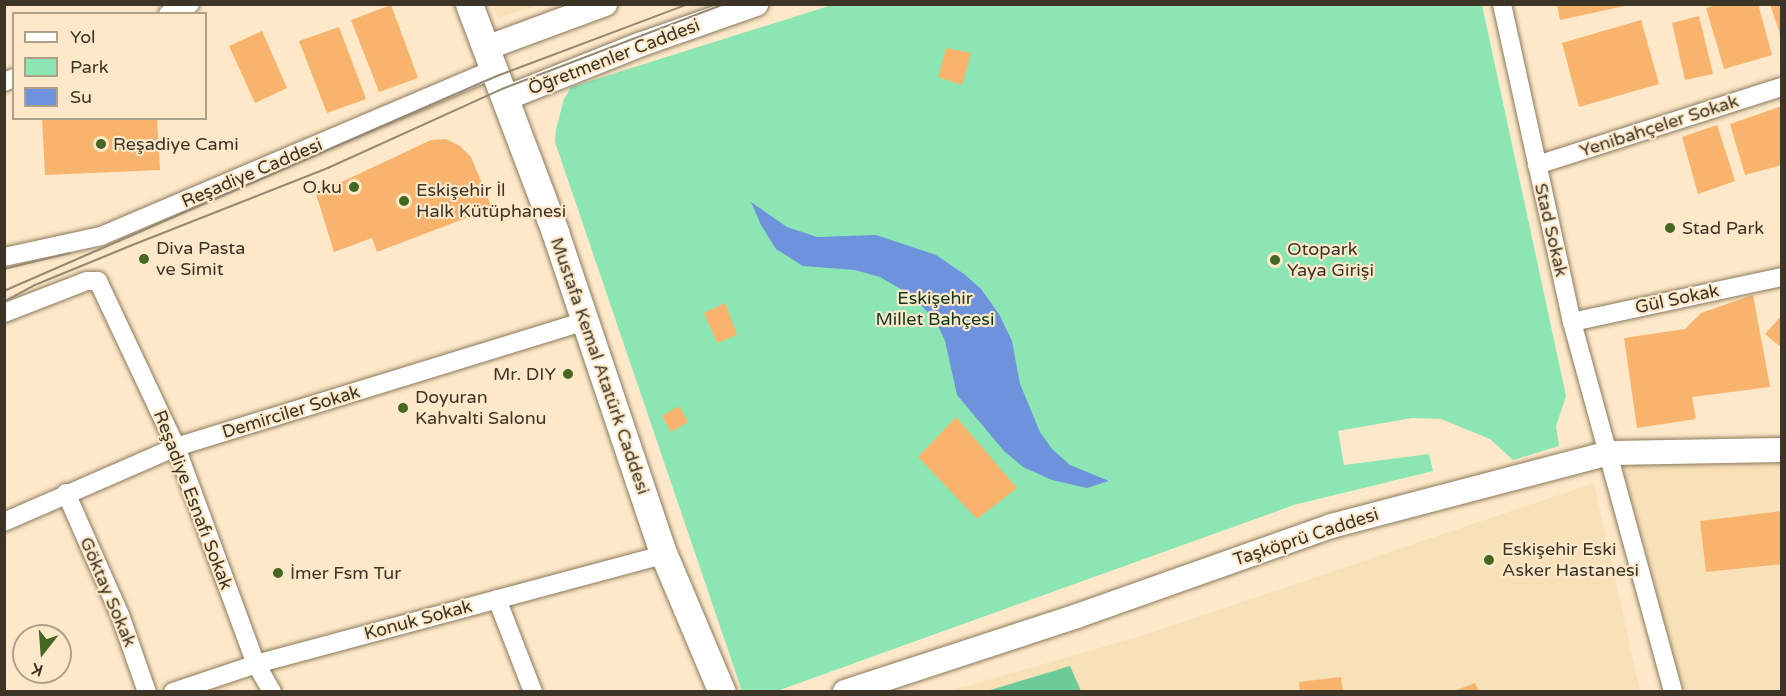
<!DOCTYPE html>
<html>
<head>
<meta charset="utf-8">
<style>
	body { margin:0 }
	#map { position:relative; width:1786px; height:696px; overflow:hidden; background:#fde9c9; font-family:"Varela Round",sans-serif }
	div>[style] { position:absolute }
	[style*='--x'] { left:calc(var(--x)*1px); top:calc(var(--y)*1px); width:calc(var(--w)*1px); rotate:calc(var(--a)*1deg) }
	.built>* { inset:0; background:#f8e1b9 }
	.green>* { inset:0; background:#8ce6b4 }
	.forest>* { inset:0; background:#6ccc98 }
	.water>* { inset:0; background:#6e92dc }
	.building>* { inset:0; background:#f8b36d }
	.roads { filter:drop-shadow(0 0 2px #8a795b) drop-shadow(0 0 2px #8a795b) }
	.street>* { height:18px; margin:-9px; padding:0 9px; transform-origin:9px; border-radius:9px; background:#fff }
	.secondary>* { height:24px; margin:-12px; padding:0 12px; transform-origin:12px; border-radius:12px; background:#fff }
	.primary>* { height:27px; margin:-13.5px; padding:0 13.5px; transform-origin:13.5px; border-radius:13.5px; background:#fff }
	.tram>* { height:1.5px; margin:-0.75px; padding:0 0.75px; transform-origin:0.75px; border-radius:0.75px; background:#968973 }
	.dots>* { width:16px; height:16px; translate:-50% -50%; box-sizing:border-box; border:3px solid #fde9c9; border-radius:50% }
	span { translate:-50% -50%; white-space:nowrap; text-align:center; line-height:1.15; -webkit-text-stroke:4.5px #fde9c9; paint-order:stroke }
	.street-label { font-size:18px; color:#3b3427 }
	.poi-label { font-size:18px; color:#3b3427 }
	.left { translate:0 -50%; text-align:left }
	.right { translate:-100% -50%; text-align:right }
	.park-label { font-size:18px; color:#0e3824 }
	.frame { position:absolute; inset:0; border:6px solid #3b3427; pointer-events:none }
	.legend { position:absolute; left:12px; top:12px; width:195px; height:108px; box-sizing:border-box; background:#fde9c9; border:2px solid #afa188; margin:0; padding:8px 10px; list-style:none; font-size:18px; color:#3b3427 }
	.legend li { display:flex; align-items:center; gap:12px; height:30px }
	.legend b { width:30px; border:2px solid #afa188 }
	.north { position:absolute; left:12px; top:624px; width:60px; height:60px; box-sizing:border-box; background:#fde9c9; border:2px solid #afa188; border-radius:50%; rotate:197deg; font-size:16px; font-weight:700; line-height:24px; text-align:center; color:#3b3427 }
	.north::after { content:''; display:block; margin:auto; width:21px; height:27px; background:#446820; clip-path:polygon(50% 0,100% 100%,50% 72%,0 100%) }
</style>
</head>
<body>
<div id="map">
	<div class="built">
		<div style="clip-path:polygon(492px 5px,538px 5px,498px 18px)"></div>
		<div style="clip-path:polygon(1781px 463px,1781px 691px,1683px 691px,1623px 465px)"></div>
		<div style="clip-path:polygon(1594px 483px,1640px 691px,946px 692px,1141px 636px)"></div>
	</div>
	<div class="green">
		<div style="clip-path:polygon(832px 5px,1482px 5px,1566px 396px,1556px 426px,1559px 446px,1513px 460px,1490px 439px,1441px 419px,1412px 418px,1338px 431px,1344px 465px,1429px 454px,1433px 471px,1294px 505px,777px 691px,742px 691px,555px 142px,556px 129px,564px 99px,571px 87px)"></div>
	</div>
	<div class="forest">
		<div style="clip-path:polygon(1070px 666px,1081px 691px,987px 691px)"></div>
	</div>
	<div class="water">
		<div style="clip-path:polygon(751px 202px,787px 227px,817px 237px,876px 235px,936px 255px,964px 274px,981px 289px,999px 314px,1012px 341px,1020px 384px,1040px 432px,1052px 449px,1070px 465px,1109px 481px,1087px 488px,1052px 480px,1023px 467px,1004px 451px,957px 395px,945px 341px,936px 321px,911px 295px,880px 277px,855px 270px,803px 266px,776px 249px,761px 225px)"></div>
	</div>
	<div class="building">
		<div style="clip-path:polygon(1557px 4px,1629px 4px,1629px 5px,1560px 20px)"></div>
		<div style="clip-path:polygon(1719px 4px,1758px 4px,1772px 55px,1724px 69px,1706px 8px)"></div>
		<div style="clip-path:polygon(1770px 4px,1782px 4px,1782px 36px,1781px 37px)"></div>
		<div style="clip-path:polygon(391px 5px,418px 78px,379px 92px,351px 20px)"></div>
		<div style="clip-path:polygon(1699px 16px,1713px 74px,1685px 80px,1672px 23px)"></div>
		<div style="clip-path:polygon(1641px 20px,1659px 84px,1579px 107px,1562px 43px)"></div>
		<div style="clip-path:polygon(339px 27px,366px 99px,327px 113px,299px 41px)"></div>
		<div style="clip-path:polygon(262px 31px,287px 88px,255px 103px,229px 46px)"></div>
		<div style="clip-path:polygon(946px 48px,971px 53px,962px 85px,938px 77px)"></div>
		<div style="clip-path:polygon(1782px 106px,1782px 165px,1745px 175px,1730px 124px)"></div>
		<div style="clip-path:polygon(42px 118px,157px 118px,160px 170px,45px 175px)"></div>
		<div style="clip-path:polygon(1717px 125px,1735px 181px,1698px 194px,1682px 137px)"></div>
		<div style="clip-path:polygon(446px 139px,460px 146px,471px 157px,492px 208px,377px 252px,372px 238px,334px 252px,316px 194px,431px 140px)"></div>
		<div style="clip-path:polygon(1753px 295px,1770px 387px,1692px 397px,1696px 419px,1637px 428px,1624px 338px,1685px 329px,1701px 313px)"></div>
		<div style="clip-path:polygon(725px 303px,737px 335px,717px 343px,704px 313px)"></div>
		<div style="clip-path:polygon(1782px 315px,1782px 348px,1765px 334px)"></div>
		<div style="clip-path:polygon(679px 406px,688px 422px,671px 432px,662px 416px)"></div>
		<div style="clip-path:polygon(956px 417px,1017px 488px,977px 519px,918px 457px)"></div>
		<div style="clip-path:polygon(1782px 511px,1782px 564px,1706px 572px,1700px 521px)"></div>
		<div style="clip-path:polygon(1341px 677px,1343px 692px,1300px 692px,1299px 682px)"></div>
		<div style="clip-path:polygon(1475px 683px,1479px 692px,1454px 692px,1454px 691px)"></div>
	</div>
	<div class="roads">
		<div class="street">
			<div style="--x:1502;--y:4;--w:326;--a:77.6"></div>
			<div style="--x:1572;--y:322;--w:384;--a:74.7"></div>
			<div style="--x:168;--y:14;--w:24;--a:-24"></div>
			<div style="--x:4;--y:82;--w:11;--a:-22"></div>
			<div style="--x:1537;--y:165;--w:257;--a:-17.7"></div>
			<div style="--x:4;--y:257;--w:99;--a:-12.2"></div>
			<div style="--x:101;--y:236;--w:427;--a:-23"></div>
			<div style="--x:4;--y:313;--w:89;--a:-21.1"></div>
			<div style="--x:87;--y:281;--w:11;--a:0"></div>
			<div style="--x:98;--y:281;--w:183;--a:64.8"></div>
			<div style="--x:176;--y:447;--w:231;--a:69.8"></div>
			<div style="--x:256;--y:664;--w:32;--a:60"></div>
			<div style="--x:1572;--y:322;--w:215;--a:-12.1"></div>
			<div style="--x:66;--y:493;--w:133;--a:66.1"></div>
			<div style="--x:120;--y:615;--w:82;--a:70.7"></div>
			<div style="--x:4;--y:522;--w:188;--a:-23.6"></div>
			<div style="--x:176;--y:447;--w:429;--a:-17.1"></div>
			<div style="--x:497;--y:599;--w:100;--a:68.8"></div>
			<div style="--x:173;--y:692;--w:88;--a:-18.6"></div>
			<div style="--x:256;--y:664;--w:422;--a:-15"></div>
		</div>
		<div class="secondary">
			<div style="--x:486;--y:48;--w:127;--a:-20.3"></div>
			<div style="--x:506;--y:98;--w:146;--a:-21.7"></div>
			<div style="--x:642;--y:44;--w:121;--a:-19.3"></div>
			<div style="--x:845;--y:692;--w:244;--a:-18.1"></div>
			<div style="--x:1077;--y:616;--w:269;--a:-19.5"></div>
			<div style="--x:1331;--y:526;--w:288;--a:-14.7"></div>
			<div style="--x:1610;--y:453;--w:172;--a:-1"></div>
		</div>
		<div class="primary">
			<div style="--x:469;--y:4;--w:244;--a:69.3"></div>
			<div style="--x:555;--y:232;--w:341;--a:71.4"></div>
			<div style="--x:664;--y:555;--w:149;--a:67.1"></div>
		</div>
	</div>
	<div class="tram">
		<div style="--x:4;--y:269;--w:68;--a:-13.6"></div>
		<div style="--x:4;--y:291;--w:538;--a:-23.56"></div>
		<div style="--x:497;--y:76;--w:205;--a:-20.6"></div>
		<div style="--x:4;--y:302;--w:35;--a:-29"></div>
		<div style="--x:35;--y:285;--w:103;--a:-22.3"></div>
		<div style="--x:130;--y:246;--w:213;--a:-21.5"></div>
		<div style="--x:328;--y:168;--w:191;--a:-24.4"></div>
		<div style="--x:502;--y:89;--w:239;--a:-20.9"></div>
	</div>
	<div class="dots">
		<div style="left:101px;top:144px;background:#446820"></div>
		<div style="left:354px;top:187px;background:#446820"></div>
		<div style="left:404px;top:201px;background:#446820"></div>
		<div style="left:1670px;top:228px;background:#446820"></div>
		<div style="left:144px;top:259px;background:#446820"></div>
		<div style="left:1275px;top:260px;background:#446820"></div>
		<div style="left:568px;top:374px;background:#446820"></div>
		<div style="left:403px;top:408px;background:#446820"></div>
		<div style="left:1489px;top:560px;background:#446820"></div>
		<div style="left:278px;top:573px;background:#446820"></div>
	</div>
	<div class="street-label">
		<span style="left:614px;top:57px;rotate:-21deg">Öğretmenler Caddesi</span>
		<span style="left:1659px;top:126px;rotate:-18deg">Yenibahçeler Sokak</span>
		<span style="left:252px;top:173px;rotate:-23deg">Reşadiye Caddesi</span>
		<span style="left:1551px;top:230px;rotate:77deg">Stad Sokak</span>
		<span style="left:1677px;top:299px;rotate:-12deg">Gül Sokak</span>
		<span style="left:600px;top:366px;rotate:71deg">Mustafa Kemal Atatürk Caddesi</span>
		<span style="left:291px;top:412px;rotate:-17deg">Demirciler Sokak</span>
		<span style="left:193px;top:500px;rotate:69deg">Reşadiye Esnafı Sokak</span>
		<span style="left:1306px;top:537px;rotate:-18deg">Taşköprü Caddesi</span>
		<span style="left:108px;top:592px;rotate:67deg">Göktay Sokak</span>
		<span style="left:418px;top:620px;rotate:-15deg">Konuk Sokak</span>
	</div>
	<div class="poi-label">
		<span class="left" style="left:113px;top:144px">Reşadiye Cami</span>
		<span class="right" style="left:342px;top:187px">O.ku</span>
		<span class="left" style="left:416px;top:201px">Eskişehir İl<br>Halk Kütüphanesi</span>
		<span class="left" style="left:1682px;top:228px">Stad Park</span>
		<span class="left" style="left:156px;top:259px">Diva Pasta<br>ve Simit</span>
		<span class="left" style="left:1287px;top:260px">Otopark<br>Yaya Girişi</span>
		<span class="right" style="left:556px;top:374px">Mr. DIY</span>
		<span class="left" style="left:415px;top:408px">Doyuran<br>Kahvalti Salonu</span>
		<span class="left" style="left:1502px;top:560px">Eskişehir Eski<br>Asker Hastanesi</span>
		<span class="left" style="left:290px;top:573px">İmer Fsm Tur</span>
	</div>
	<div class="park-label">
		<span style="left:935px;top:309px">Eskişehir<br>Millet Bahçesi</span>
	</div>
	<div class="frame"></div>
	<ul class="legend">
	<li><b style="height:8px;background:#fff"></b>Yol</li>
	<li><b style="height:16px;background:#8ce6b4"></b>Park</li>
	<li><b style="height:16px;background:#6e92dc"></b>Su</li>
	</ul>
	<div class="north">K</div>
</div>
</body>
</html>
